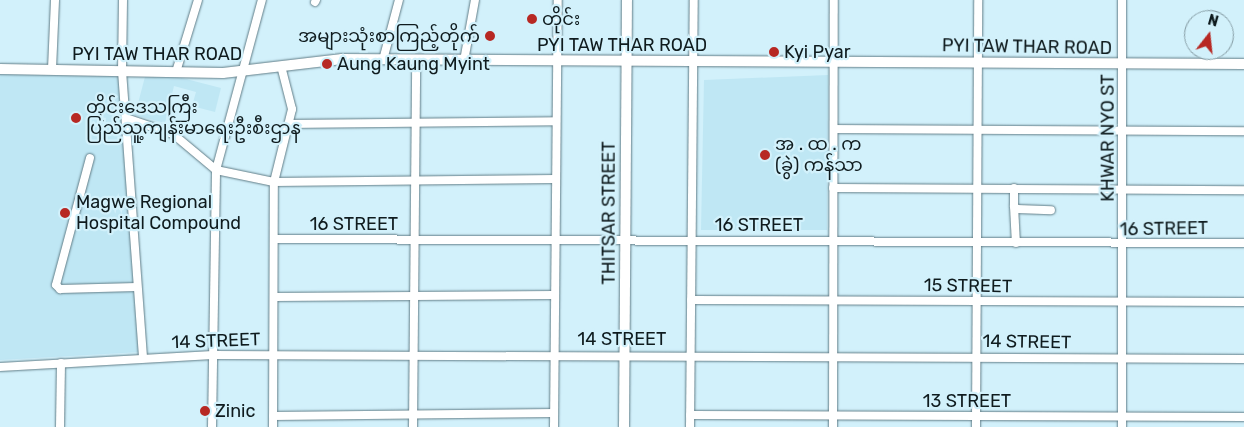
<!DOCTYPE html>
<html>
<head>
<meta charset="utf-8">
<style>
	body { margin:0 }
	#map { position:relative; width:1244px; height:427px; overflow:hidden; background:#d2f1fb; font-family:Rubik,"Noto Sans Myanmar",sans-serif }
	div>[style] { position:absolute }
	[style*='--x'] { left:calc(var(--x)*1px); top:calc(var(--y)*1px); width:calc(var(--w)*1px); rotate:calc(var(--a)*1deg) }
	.built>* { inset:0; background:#bfe7f4 }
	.roads { filter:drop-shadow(0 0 1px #617d87) drop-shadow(0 0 1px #617d87) }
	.minor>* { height:8px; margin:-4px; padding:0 4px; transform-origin:4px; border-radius:4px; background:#fff }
	.tertiary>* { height:10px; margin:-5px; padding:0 5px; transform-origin:5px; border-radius:5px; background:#fff }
	.dots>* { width:14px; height:14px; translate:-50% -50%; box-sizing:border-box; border:2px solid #d2f1fb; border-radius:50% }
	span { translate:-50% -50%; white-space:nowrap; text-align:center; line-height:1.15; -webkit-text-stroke:4.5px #d2f1fb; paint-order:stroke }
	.poi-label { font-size:18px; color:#0f1b1e }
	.left { translate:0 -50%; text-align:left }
	.right { translate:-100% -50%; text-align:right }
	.street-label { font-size:18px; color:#0f1b1e }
	.north { position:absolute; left:1184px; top:10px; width:50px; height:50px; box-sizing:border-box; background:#d2f1fb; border:1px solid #849ba3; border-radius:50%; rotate:16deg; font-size:14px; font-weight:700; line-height:20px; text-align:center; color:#0f1b1e }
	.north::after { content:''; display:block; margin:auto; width:18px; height:22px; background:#b72823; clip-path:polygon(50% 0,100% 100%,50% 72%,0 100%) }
</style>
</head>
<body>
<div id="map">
	<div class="built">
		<div style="clip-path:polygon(147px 69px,221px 88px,215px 112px,192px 106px,196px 92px,174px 86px,165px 123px,135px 115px)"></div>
		<div style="clip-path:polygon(0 73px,120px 74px,140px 352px,0 360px)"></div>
		<div style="clip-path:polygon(828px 75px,827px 230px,701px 230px,704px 80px)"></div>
	</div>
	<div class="roads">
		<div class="minor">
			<div style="--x:123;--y:0;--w:71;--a:90.8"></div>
			<div style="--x:122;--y:71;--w:288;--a:85.8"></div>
			<div style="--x:315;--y:2;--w:2;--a:-63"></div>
			<div style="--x:383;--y:60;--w:62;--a:-75.1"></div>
			<div style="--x:464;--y:61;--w:62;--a:-79.8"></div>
			<div style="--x:52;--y:69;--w:69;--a:-87.5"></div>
			<div style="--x:176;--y:72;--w:75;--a:-73"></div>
			<div style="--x:126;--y:118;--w:50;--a:18.8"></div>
			<div style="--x:173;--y:134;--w:56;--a:39.9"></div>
			<div style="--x:216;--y:170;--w:59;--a:11.7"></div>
			<div style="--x:274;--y:182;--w:281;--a:-0.6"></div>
			<div style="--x:290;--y:124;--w:265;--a:-0.6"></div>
			<div style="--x:834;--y:129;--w:410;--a:0.3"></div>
			<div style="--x:90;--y:158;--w:131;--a:105"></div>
			<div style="--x:56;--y:285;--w:6;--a:45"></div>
			<div style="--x:60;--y:289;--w:77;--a:-1.5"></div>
			<div style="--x:833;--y:188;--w:411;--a:0.3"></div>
			<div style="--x:1014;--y:188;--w:18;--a:90"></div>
			<div style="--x:1014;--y:206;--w:4;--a:45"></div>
			<div style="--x:1017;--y:209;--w:34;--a:2"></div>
			<div style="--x:1014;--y:206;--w:37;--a:87"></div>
			<div style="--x:274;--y:239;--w:970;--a:0.24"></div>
			<div style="--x:274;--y:297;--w:280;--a:-0.4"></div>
			<div style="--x:691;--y:300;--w:553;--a:0.21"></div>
			<div style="--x:0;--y:367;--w:213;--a:-3.2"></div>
			<div style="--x:213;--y:355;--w:1031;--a:0.22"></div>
			<div style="--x:690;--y:415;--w:554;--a:0.21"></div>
			<div style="--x:273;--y:416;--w:281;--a:-0.6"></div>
			<div style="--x:60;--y:427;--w:64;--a:-89.1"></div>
			<div style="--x:212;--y:427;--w:257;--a:-89.1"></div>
			<div style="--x:216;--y:170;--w:176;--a:-74.9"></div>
			<div style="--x:273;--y:427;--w:245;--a:-89.8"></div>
			<div style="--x:274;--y:182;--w:75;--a:-76.1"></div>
			<div style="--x:292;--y:109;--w:44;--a:-104.3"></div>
			<div style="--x:413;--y:427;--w:367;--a:-89.5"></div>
			<div style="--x:554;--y:427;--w:427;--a:-89.5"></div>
			<div style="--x:690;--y:427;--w:427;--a:-89.5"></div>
			<div style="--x:833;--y:427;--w:427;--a:-89.9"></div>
			<div style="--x:976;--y:427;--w:427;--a:-89.7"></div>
			<div style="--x:1122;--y:427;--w:427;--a:-90"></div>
		</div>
		<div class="tertiary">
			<div style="--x:0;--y:69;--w:223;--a:1"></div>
			<div style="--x:223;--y:73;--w:120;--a:-6.7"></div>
			<div style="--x:342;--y:59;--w:902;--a:0.32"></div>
			<div style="--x:624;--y:427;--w:427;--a:-89.6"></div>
		</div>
	</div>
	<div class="dots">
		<div style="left:532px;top:19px;background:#b72823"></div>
		<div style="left:490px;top:36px;background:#b72823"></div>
		<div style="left:774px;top:52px;background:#b72823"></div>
		<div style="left:327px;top:64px;background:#b72823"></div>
		<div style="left:76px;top:118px;background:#b72823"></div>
		<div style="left:765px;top:155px;background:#b72823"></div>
		<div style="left:65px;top:213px;background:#b72823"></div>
		<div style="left:205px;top:411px;background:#b72823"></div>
	</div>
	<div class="poi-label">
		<span class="left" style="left:542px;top:19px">တိုင်း</span>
		<span class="right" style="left:480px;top:36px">အများသုံးစာကြည့်တိုက်</span>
		<span class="left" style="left:784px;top:52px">Kyi Pyar</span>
		<span class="left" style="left:337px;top:64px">Aung Kaung Myint</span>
		<span class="left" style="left:86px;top:118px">တိုင်းဒေသကြီး<br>ပြည်သူ့ကျန်းမာရေးဦးစီးဌာန</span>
		<span class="left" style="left:775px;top:155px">အ . ထ . က<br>(ခွဲ) ကန်သာ</span>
		<span class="left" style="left:76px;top:213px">Magwe Regional<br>Hospital Compound</span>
		<span class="left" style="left:215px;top:411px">Zinic</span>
	</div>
	<div class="street-label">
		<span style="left:622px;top:45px">PYI TAW THAR ROAD</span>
		<span style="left:1027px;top:47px;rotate:1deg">PYI TAW THAR ROAD</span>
		<span style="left:157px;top:54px">PYI TAW THAR ROAD</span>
		<span style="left:1108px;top:138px;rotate:-90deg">KHWAR NYO ST</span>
		<span style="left:609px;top:213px;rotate:-90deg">THITSAR STREET</span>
		<span style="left:354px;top:224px">16 STREET</span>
		<span style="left:759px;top:225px">16 STREET</span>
		<span style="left:1164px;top:229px;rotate:-1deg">16 STREET</span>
		<span style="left:968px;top:286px;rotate:1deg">15 STREET</span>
		<span style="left:622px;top:339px">14 STREET</span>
		<span style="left:216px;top:341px;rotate:-2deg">14 STREET</span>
		<span style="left:1027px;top:342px;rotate:1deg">14 STREET</span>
		<span style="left:967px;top:401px">13 STREET</span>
	</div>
	<div class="north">N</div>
</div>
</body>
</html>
